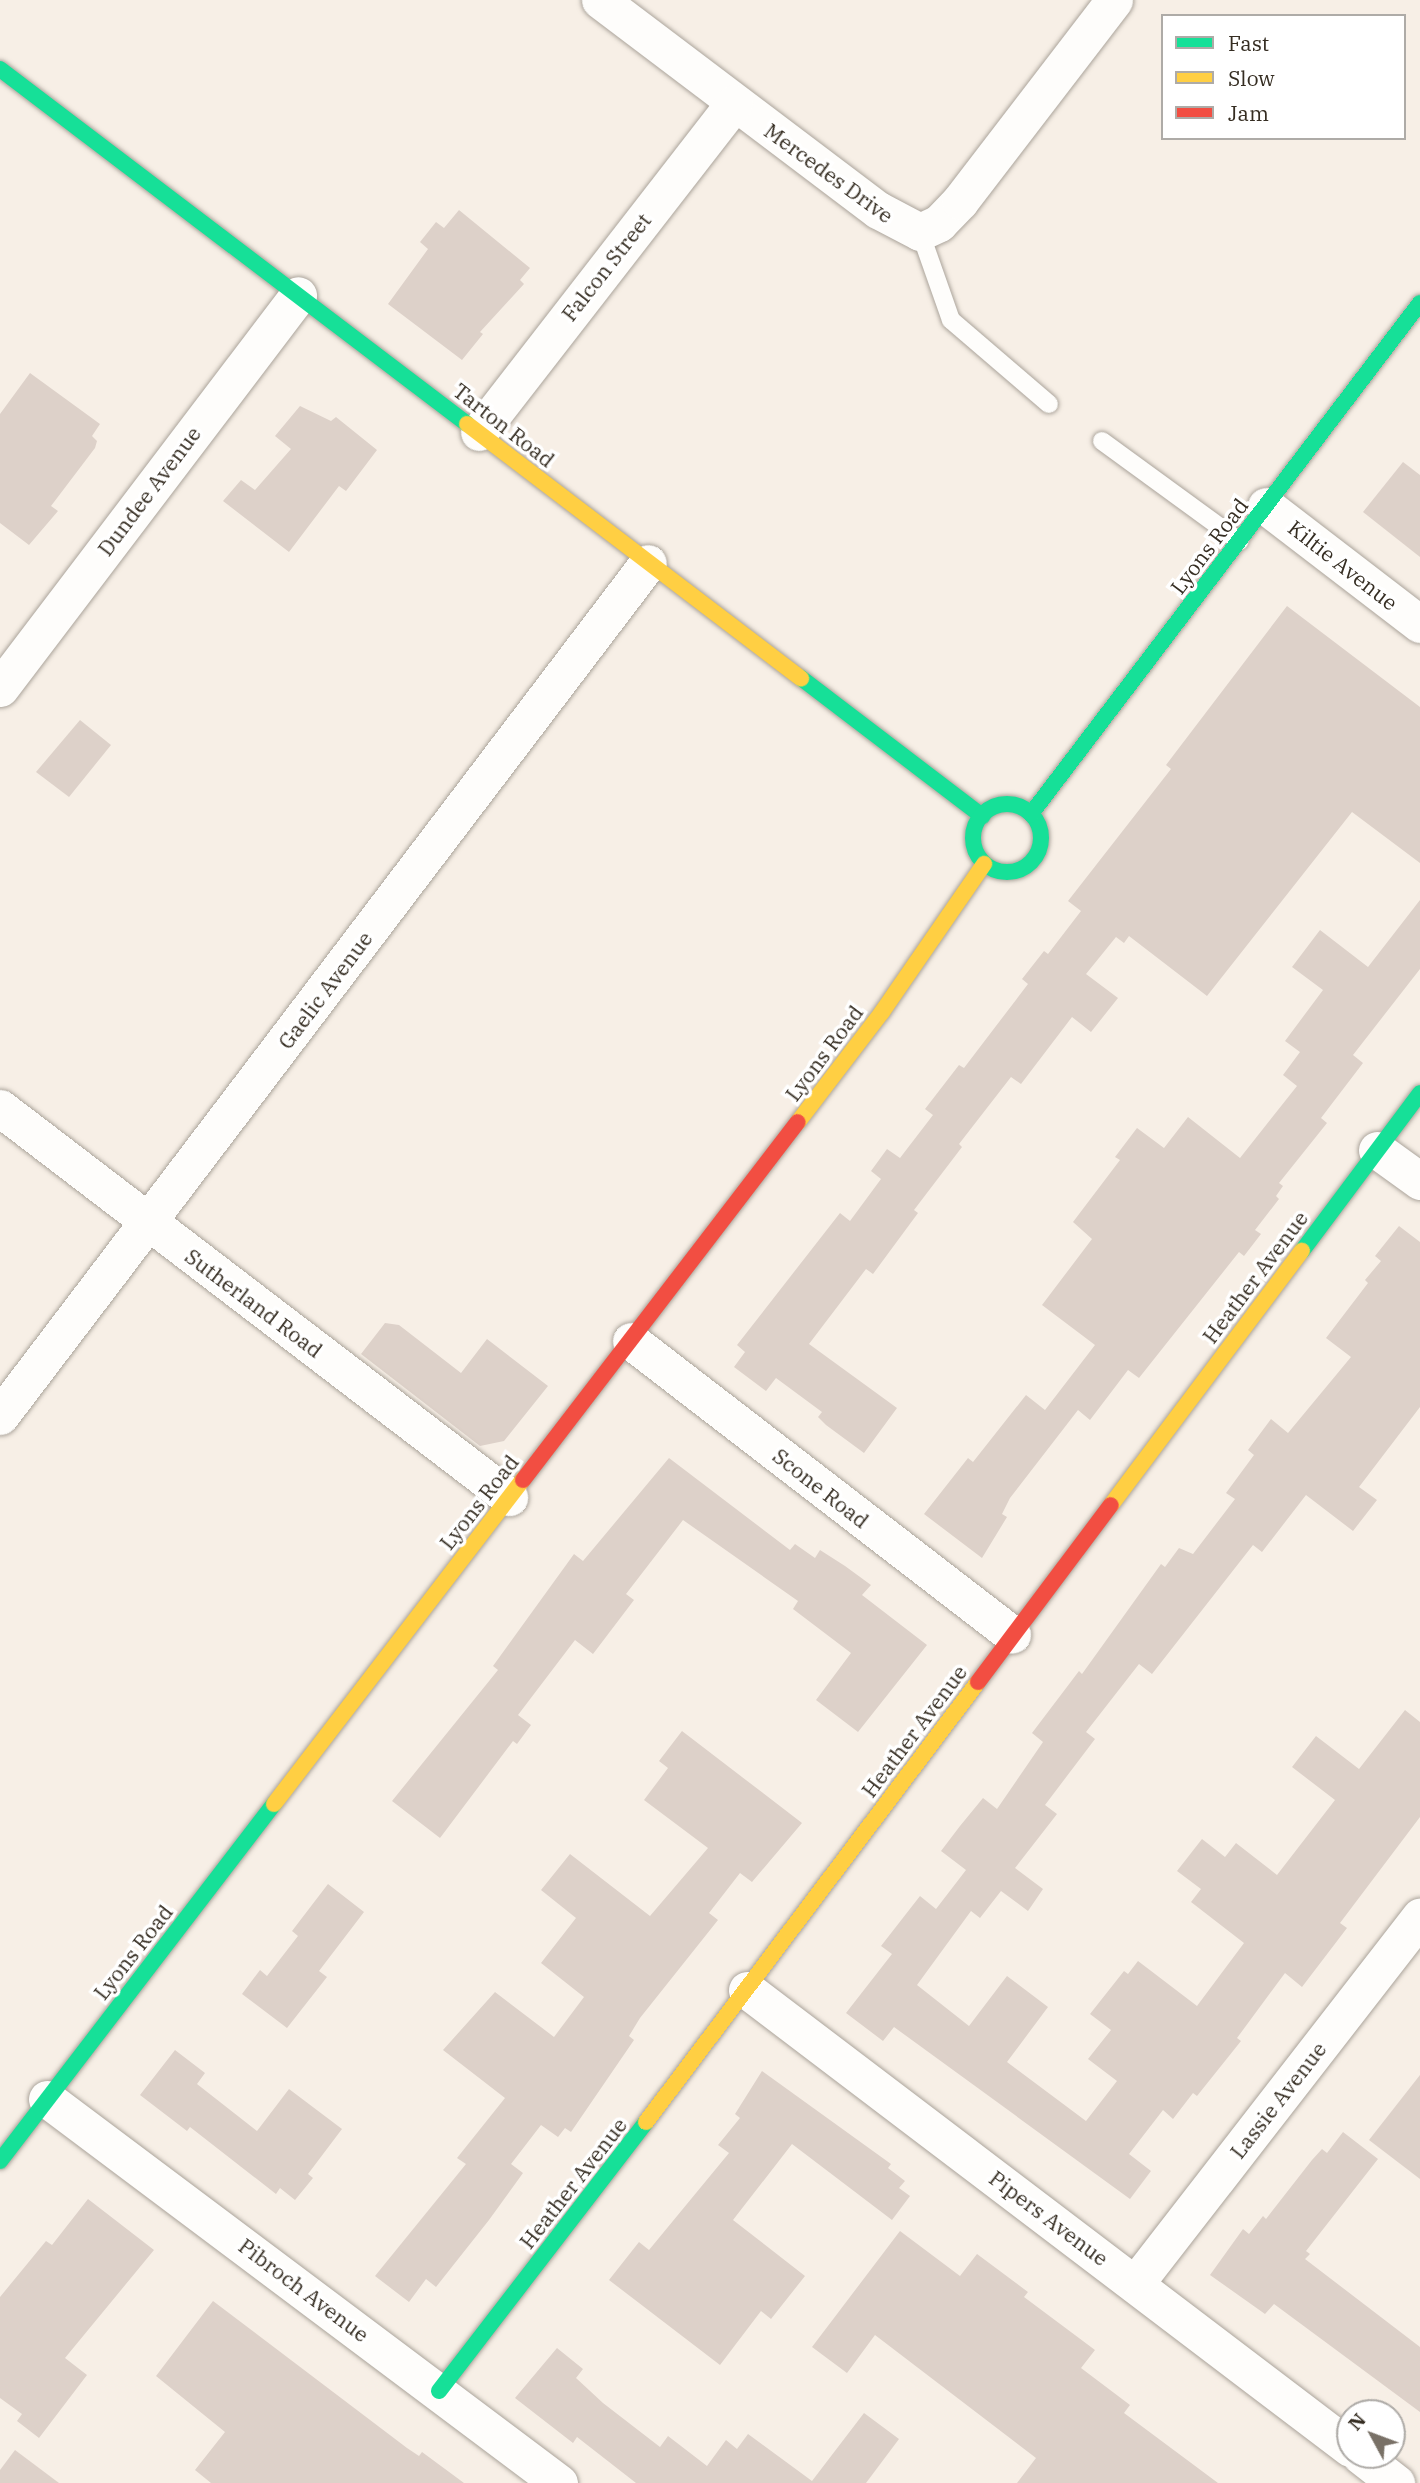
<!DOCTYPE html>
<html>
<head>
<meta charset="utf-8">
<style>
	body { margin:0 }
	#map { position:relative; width:1420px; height:2483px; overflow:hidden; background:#f7efe6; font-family:"IBM Plex Serif",serif }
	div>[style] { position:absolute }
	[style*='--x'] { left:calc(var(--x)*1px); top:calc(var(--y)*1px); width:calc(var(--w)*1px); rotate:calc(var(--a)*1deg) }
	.building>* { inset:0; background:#ddd1c9 }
	.roads { filter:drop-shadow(0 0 2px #aba49b) drop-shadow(0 0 2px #aba49b) }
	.lane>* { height:18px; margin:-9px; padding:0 9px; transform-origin:9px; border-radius:9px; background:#fefdfb }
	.street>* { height:37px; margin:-18.5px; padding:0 18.5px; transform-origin:18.5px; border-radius:18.5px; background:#fefdfb }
	.fast>* { height:16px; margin:-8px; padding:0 8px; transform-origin:8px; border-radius:8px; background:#16e098 }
	.fast>.ring { margin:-8px; padding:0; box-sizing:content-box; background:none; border:16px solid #16e098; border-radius:50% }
	.slow>* { height:16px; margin:-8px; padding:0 8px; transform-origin:8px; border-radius:8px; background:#ffcf43 }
	.jam>* { height:16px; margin:-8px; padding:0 8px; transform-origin:8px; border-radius:8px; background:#f24e42 }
	span { translate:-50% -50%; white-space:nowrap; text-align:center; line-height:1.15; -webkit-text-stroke:7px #fff; paint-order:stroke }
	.street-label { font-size:21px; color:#352d22 }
	.legend { position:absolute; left:1161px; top:14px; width:245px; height:126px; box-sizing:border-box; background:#fff; border:2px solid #aeaba7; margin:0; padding:9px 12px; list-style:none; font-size:21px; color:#352d22 }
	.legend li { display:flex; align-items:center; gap:14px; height:35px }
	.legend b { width:35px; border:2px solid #aeaba7 }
	.north { position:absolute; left:1336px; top:2399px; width:70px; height:70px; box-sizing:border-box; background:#fff; border:2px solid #aeaba7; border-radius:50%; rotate:311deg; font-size:19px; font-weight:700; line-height:28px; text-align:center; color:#352d22 }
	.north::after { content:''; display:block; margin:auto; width:24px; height:32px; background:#797167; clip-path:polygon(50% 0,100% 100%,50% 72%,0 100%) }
</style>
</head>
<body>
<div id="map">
	<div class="building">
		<div style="clip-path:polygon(459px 210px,530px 268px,520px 280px,524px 284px,480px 332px,483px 334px,462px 360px,388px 304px,428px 249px,420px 242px,436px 222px,444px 228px)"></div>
		<div style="clip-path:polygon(30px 373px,100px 424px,92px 436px,97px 441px,95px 448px,51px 506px,58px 511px,29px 545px,0 523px,0 414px)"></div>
		<div style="clip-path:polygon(300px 406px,331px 421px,336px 417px,377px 450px,346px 491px,339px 486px,289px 552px,223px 501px,241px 480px,255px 490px,291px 449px,275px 436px)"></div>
		<div style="clip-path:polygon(1403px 462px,1420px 475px,1420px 557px,1363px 512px)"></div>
		<div style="clip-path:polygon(1287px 606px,1420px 707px,1420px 863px,1352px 812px,1207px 996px,1129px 936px,1124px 943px,1116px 937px,1086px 974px,1118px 998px,1091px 1032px,1072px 1017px,1021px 1084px,1011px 1077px,959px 1144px,962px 1147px,914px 1210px,918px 1213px,873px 1274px,866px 1269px,809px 1344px,897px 1408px,864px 1453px,826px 1425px,818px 1417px,822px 1412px,776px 1378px,766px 1391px,734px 1367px,745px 1352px,737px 1345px,840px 1213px,850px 1221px,881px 1179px,871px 1171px,887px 1149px,900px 1158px,933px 1115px,925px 1109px,959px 1065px,964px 1068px,1028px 984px,1022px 979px,1044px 951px,1048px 954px,1081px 911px,1068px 901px,1171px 769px,1166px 765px)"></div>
		<div style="clip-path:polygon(80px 720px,111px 745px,69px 797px,36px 772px)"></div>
		<div style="clip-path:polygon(1420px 900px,1420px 969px,1353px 1055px,1363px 1063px,1321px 1118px,1327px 1123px,1279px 1183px,1283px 1186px,1276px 1196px,1279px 1199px,1255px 1230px,1261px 1234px,1244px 1256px,1239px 1252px,1139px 1378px,1128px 1370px,1090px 1420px,1078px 1410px,1010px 1498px,1002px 1514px,1007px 1517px,982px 1558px,924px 1514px,968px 1458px,973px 1462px,1026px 1395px,1045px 1410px,1095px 1345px,1042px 1305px,1092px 1239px,1073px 1222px,1120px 1160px,1115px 1157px,1137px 1128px,1164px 1148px,1188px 1117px,1240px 1158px,1297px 1086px,1283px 1075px,1300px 1052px,1285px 1041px,1323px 990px,1292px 967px,1320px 930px,1368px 967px)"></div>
		<div style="clip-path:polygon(1399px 1226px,1420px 1242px,1420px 1407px,1359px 1487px,1377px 1500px,1353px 1531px,1306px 1495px,1262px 1552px,1253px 1545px,1152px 1674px,1139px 1664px,1086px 1732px,1095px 1739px,1045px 1805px,1057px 1814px,1015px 1868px,1043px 1889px,1028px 1911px,1001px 1891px,980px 1918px,971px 1911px,917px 1985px,969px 2026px,1007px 1976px,1048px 2007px,1007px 2062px,1086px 2121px,1117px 2081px,1088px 2059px,1111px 2030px,1090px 2014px,1124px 1971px,1128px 1974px,1138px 1961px,1197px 2006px,1244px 1943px,1191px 1902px,1201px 1889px,1177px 1871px,1202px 1839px,1225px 1857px,1236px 1843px,1277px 1875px,1335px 1800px,1292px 1767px,1316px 1736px,1359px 1769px,1405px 1710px,1420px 1722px,1420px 1817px,1340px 1923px,1347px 1928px,1302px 1987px,1285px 1973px,1237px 2038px,1241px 2041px,1197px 2096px,1193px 2093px,1173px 2119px,1163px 2110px,1129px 2154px,1151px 2171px,1130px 2199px,894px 2027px,883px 2041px,846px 2013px,892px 1954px,881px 1946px,920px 1896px,936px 1909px,966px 1870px,941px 1851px,960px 1826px,983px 1798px,997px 1809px,1043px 1742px,1032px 1733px,1079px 1671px,1082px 1674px,1161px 1564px,1165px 1567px,1179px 1548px,1193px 1554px,1235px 1499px,1226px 1493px,1254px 1455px,1248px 1450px,1271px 1419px,1288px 1433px,1351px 1357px,1326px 1338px,1368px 1283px,1365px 1280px,1381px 1261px,1375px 1256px)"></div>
		<div style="clip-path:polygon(385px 1323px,399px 1325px,461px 1373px,487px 1339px,548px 1386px,504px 1441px,480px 1446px,361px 1354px)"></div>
		<div style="clip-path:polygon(669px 1458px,790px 1550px,795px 1544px,815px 1558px,820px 1550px,845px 1566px,871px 1585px,862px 1595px,927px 1645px,858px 1732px,816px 1700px,851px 1653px,793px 1609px,798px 1601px,683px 1520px,626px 1594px,634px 1600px,593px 1654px,575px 1640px,518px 1715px,531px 1725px,517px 1744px,513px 1741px,440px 1838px,392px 1801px,498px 1670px,493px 1666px,574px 1554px,583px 1561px)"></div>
		<div style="clip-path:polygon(682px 1731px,802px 1823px,752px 1882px,740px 1873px,709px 1913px,718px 1920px,640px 2018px,629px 2036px,634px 2040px,571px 2132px,565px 2128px,558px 2137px,541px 2125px,511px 2164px,523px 2173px,489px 2220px,436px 2287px,426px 2279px,409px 2302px,375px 2276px,466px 2164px,457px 2158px,505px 2098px,443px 2050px,495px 1992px,554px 2037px,584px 1997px,541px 1963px,576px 1918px,541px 1890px,570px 1854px,650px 1916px,708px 1848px,644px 1800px,668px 1768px,659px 1761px)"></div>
		<div style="clip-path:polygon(328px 1884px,364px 1912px,319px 1971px,327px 1977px,287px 2028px,242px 1994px,260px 1970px,267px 1976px,298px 1936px,292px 1931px)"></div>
		<div style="clip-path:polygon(175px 2050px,205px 2073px,197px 2084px,257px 2131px,289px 2089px,342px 2129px,308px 2174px,313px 2178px,295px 2200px,280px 2188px,276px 2194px,190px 2127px,187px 2131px,140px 2095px)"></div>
		<div style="clip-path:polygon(762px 2071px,891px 2164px,888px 2168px,905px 2181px,899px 2188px,910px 2196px,892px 2220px,792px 2144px,733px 2220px,805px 2276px,771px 2319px,761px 2311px,720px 2365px,609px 2280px,639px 2242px,649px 2250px,729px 2153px,718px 2145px,740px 2118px,735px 2114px)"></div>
		<div style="clip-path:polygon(1420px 2075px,1420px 2179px,1369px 2140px)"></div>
		<div style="clip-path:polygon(1343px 2132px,1378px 2159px,1306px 2251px,1310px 2254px,1305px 2259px,1420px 2347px,1420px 2412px,1274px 2304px,1265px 2314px,1210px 2275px,1243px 2229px,1249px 2234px,1263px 2216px,1266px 2219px,1312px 2160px,1322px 2149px,1327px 2153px)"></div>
		<div style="clip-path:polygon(88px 2199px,154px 2250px,65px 2358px,87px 2375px,39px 2438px,17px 2421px,22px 2414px,0 2398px,0 2297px,46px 2241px,52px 2245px)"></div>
		<div style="clip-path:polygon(900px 2231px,960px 2276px,977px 2254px,1028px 2292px,1024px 2297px,1095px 2350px,1081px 2368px,1130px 2405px,1124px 2413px,1218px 2483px,1017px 2483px,1036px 2458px,875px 2335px,847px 2373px,812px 2347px)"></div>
		<div style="clip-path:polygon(213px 2301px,407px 2448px,419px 2456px,422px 2452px,464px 2483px,211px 2483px,195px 2470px,225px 2432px,156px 2376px)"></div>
		<div style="clip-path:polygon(557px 2348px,583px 2369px,576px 2378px,603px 2403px,660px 2447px,668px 2436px,707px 2466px,726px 2440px,737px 2449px,748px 2434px,812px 2481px,864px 2413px,899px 2439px,866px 2483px,636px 2483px,577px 2437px,573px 2443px,515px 2398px)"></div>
		<div style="clip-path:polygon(15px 2450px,59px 2483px,0 2483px,0 2470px)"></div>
	</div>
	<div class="roads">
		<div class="lane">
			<div style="--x:920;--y:232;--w:93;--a:70.6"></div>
			<div style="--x:951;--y:320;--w:129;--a:40.6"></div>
			<div style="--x:1102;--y:441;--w:170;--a:36.1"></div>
		</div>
		<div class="street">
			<div style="--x:600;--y:0;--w:348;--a:37.1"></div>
			<div style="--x:878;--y:210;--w:47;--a:27.6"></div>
			<div style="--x:920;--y:232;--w:21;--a:-25"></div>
			<div style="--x:939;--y:223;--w:30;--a:-46"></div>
			<div style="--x:960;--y:201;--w:253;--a:-52.5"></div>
			<div style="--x:479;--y:432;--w:416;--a:-52.2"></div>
			<div style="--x:1266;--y:506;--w:194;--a:37.5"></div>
			<div style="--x:0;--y:688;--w:493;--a:-52.8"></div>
			<div style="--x:0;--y:1108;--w:641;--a:37.39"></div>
			<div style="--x:1377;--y:1150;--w:53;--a:35.8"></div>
			<div style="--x:631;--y:1341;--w:481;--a:37.6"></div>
			<div style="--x:0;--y:1416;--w:1071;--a:-52.78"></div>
			<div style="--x:747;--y:1990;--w:757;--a:37.22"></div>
			<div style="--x:47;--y:2099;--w:640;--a:36.87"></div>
			<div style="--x:1135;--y:2284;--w:465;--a:-52.2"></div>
			<div style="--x:1360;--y:2455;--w:46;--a:37.9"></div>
		</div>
		<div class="fast">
			<div style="--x:0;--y:69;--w:587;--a:37.24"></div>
			<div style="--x:801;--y:678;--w:228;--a:37.3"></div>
			<div class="ring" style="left:973px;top:804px;width:52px;height:52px"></div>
			<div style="--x:1031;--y:814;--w:642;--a:-52.72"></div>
			<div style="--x:1302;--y:1251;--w:197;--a:-53.2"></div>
			<div style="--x:0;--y:2161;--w:450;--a:-52.5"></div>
			<div style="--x:439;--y:2391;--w:339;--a:-52.4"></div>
		</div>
		<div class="slow">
			<div style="--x:467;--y:424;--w:420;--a:37.3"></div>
			<div style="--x:798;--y:1122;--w:138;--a:-52.6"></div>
			<div style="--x:882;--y:1012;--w:180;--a:-55.4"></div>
			<div style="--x:1111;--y:1505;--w:318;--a:-53.1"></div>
			<div style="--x:274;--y:1804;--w:409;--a:-52.5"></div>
			<div style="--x:646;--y:2122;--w:551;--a:-52.96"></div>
		</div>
		<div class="jam">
			<div style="--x:523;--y:1480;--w:451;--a:-52.5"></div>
			<div style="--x:978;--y:1682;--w:221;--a:-53.1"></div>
		</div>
	</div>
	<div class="street-label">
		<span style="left:829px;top:173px;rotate:36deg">Mercedes Drive</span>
		<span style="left:606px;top:267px;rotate:-52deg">Falcon Street</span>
		<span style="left:504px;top:425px;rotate:38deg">Tarton Road</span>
		<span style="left:149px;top:491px;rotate:-53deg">Dundee Avenue</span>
		<span style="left:1209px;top:546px;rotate:-53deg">Lyons Road</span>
		<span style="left:1343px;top:565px;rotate:38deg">Kiltie Avenue</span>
		<span style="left:325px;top:990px;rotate:-53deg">Gaelic Avenue</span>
		<span style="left:824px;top:1053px;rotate:-53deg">Lyons Road</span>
		<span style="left:1255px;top:1277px;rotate:-53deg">Heather Avenue</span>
		<span style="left:254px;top:1303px;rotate:37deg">Sutherland Road</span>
		<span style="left:821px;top:1488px;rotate:38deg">Scone Road</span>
		<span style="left:479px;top:1502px;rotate:-52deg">Lyons Road</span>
		<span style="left:914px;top:1731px;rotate:-53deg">Heather Avenue</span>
		<span style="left:133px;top:1952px;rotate:-52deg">Lyons Road</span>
		<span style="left:1278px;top:2100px;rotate:-52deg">Lassie Avenue</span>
		<span style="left:573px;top:2183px;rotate:-52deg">Heather Avenue</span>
		<span style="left:1049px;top:2218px;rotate:37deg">Pipers Avenue</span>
		<span style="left:304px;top:2290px;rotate:37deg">Pibroch Avenue</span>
	</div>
	<ul class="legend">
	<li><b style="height:9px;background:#16e098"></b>Fast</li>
	<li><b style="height:9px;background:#ffcf43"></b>Slow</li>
	<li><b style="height:9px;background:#f24e42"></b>Jam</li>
	</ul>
	<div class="north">N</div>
</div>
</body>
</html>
